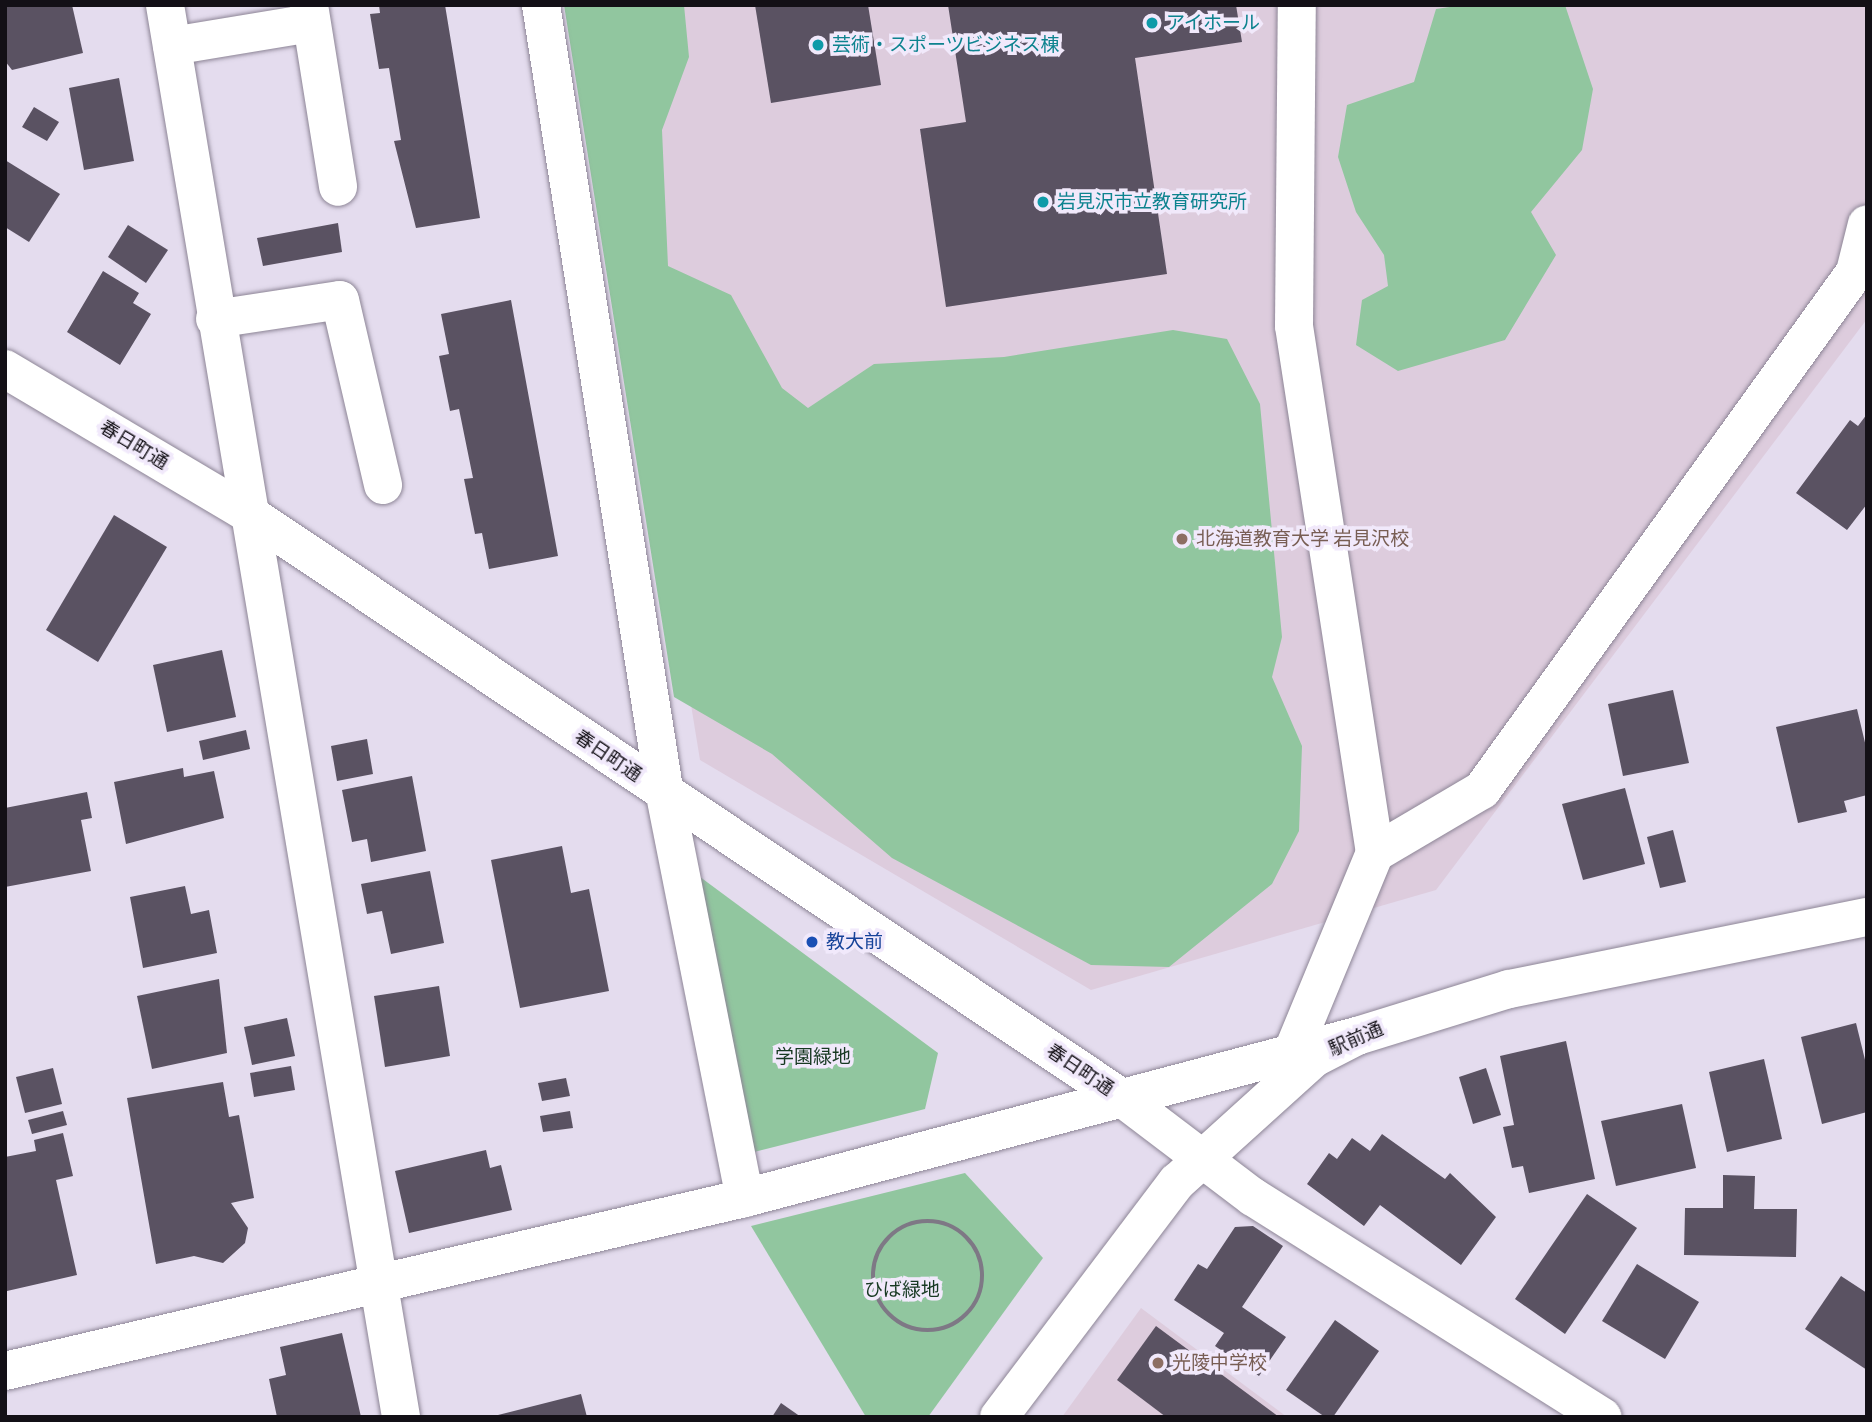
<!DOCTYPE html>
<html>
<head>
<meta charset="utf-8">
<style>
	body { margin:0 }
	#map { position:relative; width:1872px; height:1422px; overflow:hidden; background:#e4dcee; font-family:Cabin,"Noto Sans JP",sans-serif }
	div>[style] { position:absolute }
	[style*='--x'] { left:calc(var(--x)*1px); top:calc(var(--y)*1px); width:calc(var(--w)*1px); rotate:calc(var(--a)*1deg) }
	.education>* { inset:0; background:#dcd }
	.green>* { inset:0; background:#91c69f }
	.building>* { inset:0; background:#5a5262 }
	.path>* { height:4.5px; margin-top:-2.25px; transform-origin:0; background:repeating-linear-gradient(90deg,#7e7885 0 5px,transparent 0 10px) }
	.path>.ring { margin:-2.25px; padding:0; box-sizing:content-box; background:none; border:4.5px solid #7e7885; border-radius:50% }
	.roads { filter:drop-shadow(0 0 2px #8d8596) drop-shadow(0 0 2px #8d8596) }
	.minor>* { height:38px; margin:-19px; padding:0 19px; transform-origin:19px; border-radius:19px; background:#fff }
	.dots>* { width:19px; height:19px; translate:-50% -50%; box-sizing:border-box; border:4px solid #f1e9fb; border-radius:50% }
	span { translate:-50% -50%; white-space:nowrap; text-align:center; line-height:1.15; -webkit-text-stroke:7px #f1e9fb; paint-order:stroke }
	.culture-label { font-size:19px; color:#0d838f }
	.left { translate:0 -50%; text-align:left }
	.street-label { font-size:19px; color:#131016 }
	.education-label { font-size:19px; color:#785e54 }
	.transit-label { font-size:19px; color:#164399 }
	.park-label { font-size:19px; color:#173922 }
	.frame { position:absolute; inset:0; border:7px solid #131016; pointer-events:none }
</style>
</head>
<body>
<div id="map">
	<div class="education">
		<div style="clip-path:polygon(577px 5px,1867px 5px,1867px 319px,1436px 890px,1091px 990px,700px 760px)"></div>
		<div style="clip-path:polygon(1141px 1308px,1287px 1417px,1062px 1417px)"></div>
	</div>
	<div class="green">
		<div style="clip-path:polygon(564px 5px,684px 5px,689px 57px,662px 130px,668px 266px,731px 295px,782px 388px,808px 408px,874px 364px,1004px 357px,1173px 330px,1227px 339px,1260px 404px,1282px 637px,1272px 677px,1302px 746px,1299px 831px,1272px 884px,1169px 967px,1091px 965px,892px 858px,772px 754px,674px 697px)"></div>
		<div style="clip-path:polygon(1463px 5px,1565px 5px,1593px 89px,1582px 150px,1531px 212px,1556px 255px,1505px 340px,1398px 371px,1356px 345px,1362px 300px,1388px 286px,1384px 255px,1356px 212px,1338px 157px,1347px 105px,1414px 82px,1436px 9px)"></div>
		<div style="clip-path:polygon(692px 871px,938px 1053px,925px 1109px,754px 1152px)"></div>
		<div style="clip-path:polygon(965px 1173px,1043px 1258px,928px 1417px,866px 1417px,751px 1226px)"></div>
	</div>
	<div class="building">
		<div style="clip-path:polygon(5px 5px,72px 5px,83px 53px,12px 70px,5px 61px)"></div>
		<div style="clip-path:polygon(379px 5px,445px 5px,480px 218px,416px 228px,394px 141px,401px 140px,389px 68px,379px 69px,370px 14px,380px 13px)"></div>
		<div style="clip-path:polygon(755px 5px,868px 5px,881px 85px,771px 103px)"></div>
		<div style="clip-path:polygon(948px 5px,1236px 5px,1242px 42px,1135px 58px,1167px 274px,946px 307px,920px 129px,966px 122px)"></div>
		<div style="clip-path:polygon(119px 78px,134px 161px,84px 170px,69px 88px)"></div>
		<div style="clip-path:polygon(34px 107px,59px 122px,47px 141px,22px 127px)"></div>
		<div style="clip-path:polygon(5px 160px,60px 194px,29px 242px,5px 227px)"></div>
		<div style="clip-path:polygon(338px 223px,342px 252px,263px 266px,257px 238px)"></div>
		<div style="clip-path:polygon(128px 225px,168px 250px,146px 283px,108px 257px)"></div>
		<div style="clip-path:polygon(103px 271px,139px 293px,133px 303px,151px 314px,120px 365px,67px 332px)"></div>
		<div style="clip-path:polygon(511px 300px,558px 556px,489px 569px,482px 533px,475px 534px,464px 479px,473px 478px,459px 409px,450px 411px,439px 356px,449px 354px,441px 314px)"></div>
		<div style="clip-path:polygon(1867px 414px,1867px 504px,1847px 530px,1796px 493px,1850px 420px,1858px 426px)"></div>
		<div style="clip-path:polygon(114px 515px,167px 547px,98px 662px,46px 630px)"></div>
		<div style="clip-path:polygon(222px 650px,236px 717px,167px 732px,153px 665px)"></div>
		<div style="clip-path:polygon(1673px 690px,1689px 763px,1623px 776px,1608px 704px)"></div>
		<div style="clip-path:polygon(1857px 709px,1867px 751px,1867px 795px,1844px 801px,1847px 812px,1798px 823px,1776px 727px)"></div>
		<div style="clip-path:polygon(246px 730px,250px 749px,203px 760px,199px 741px)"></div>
		<div style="clip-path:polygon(367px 739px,373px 774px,337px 781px,331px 746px)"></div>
		<div style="clip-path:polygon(183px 768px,184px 777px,214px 771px,224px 818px,126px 844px,114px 782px)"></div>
		<div style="clip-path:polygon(412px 776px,426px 851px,371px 862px,367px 839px,352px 842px,342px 790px)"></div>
		<div style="clip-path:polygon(1625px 788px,1645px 864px,1583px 880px,1562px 804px)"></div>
		<div style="clip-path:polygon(87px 792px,92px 818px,81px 820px,91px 871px,5px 887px,5px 808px)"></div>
		<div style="clip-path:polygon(1673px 830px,1686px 882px,1660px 888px,1647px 837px)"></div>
		<div style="clip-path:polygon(562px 846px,571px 893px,589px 889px,609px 991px,520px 1008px,491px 860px)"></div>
		<div style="clip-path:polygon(430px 871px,444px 943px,391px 954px,382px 911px,367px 914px,361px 884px)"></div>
		<div style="clip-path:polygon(185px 886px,191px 914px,209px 910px,217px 953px,143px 968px,130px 897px)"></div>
		<div style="clip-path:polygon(219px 979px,227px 1053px,152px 1069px,137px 996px)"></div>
		<div style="clip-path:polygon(439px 986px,450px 1056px,385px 1067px,374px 996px)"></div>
		<div style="clip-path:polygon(287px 1018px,295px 1056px,252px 1065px,244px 1027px)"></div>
		<div style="clip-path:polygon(1856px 1023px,1867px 1068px,1867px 1112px,1822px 1124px,1801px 1037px)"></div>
		<div style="clip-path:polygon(1566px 1041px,1595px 1179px,1529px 1193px,1523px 1166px,1512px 1168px,1503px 1127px,1514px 1125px,1500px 1056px)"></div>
		<div style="clip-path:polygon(1764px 1059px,1782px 1139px,1727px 1152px,1709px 1072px)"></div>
		<div style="clip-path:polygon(291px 1066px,295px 1090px,254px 1097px,250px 1073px)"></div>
		<div style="clip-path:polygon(53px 1068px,62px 1104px,25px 1113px,16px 1077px)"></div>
		<div style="clip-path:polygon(1486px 1068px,1501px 1115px,1473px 1124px,1459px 1077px)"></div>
		<div style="clip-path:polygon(566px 1078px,570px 1096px,542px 1101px,538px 1083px)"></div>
		<div style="clip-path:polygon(223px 1082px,229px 1117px,239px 1115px,254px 1198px,231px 1203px,248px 1228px,245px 1243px,223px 1263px,194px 1256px,156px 1264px,127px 1098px)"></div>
		<div style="clip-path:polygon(1682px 1104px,1696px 1168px,1616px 1186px,1601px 1121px)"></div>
		<div style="clip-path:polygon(63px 1111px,67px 1125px,32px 1134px,28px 1120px)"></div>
		<div style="clip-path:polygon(570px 1111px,573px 1128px,543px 1132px,540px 1116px)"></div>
		<div style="clip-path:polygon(63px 1133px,73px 1176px,56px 1180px,77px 1275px,7px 1291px,5px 1157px,36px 1151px,34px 1140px)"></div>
		<div style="clip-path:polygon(1382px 1134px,1445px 1179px,1450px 1173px,1496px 1217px,1461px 1265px,1380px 1205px,1364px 1226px,1307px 1184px,1329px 1153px,1337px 1159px,1352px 1138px,1370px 1151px)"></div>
		<div style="clip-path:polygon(486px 1150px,490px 1168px,501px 1165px,512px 1210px,409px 1233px,395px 1171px)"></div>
		<div style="clip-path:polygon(1723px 1175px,1755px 1176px,1754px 1209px,1797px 1209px,1796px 1257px,1684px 1255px,1685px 1208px,1723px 1208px)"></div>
		<div style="clip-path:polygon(1587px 1194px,1637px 1228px,1565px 1334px,1515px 1299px)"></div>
		<div style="clip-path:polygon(1253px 1226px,1283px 1246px,1242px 1307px,1286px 1337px,1259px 1376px,1215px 1346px,1224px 1333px,1174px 1300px,1198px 1264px,1207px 1269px,1235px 1227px)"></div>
		<div style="clip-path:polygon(1637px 1264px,1699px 1302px,1665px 1359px,1602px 1321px)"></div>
		<div style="clip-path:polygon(1841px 1276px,1867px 1293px,1867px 1370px,1805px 1329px)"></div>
		<div style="clip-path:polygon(1335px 1320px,1379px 1351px,1333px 1417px,1325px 1417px,1286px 1390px)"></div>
		<div style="clip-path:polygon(1156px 1326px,1279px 1417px,1166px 1417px,1117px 1380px)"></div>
		<div style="clip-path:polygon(342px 1333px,361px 1417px,277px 1417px,269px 1379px,286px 1375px,280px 1347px)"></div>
		<div style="clip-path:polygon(581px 1394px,587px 1417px,494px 1417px,494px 1416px)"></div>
		<div style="clip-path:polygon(781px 1403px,801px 1417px,772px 1417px)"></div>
	</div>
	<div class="path">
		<div class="ring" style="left:873px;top:1221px;width:105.5px;height:105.5px"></div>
	</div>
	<div class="roads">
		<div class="minor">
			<div style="--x:165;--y:5;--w:1432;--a:80.51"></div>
			<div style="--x:309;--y:5;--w:184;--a:80.9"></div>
			<div style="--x:541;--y:5;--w:800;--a:81.08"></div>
			<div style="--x:665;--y:795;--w:411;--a:78.8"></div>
			<div style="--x:172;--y:46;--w:141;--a:-9.4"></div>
			<div style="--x:215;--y:319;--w:126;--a:-8.6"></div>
			<div style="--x:340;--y:300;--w:190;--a:76.9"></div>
			<div style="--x:5;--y:369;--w:286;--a:30.7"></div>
			<div style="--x:251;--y:515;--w:1052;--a:33.8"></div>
			<div style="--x:1125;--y:1100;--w:161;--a:37.2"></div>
			<div style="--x:1253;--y:1197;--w:413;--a:32.2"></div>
			<div style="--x:1375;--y:853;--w:124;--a:-30.5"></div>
			<div style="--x:1482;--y:790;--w:638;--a:-54.24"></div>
			<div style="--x:1855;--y:272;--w:49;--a:-76"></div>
			<div style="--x:1292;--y:1053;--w:217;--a:-67.5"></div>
			<div style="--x:1375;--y:853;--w:533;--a:-98.74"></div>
			<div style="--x:1294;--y:326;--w:321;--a:-89.5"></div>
			<div style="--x:5;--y:1371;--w:760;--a:-13.16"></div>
			<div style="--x:745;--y:1198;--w:633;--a:-14.83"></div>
			<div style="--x:999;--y:1417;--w:295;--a:-52.9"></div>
			<div style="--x:1177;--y:1182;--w:185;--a:-42.1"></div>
			<div style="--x:1314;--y:1058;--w:48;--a:-27.1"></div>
			<div style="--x:1357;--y:1036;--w:159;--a:-17.2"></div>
			<div style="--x:1509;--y:989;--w:365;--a:-11.4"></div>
		</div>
	</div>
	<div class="dots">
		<div style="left:1152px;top:23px;background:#0f9aa8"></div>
		<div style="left:818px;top:45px;background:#0f9aa8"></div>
		<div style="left:1043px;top:202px;background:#0f9aa8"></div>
		<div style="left:1182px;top:539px;background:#8d6e63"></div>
		<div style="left:812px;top:942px;background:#1a4fb4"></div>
		<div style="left:1158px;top:1363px;background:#8d6e63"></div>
	</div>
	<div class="culture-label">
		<span class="left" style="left:1166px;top:23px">アイホール</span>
		<span class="left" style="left:832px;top:45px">芸術・スポーツビジネス棟</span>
		<span class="left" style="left:1057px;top:202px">岩見沢市立教育研究所</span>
	</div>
	<div class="street-label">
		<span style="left:134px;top:445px;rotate:31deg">春日町通</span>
		<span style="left:608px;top:756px;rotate:34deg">春日町通</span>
		<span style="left:1356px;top:1039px;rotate:-23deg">駅前通</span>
		<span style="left:1080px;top:1070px;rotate:34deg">春日町通</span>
	</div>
	<div class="education-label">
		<span class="left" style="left:1196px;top:539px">北海道教育大学 岩見沢校</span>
		<span class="left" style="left:1172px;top:1363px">光陵中学校</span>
	</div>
	<div class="transit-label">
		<span class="left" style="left:826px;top:942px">教大前</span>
	</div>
	<div class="park-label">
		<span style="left:813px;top:1057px">学園緑地</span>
		<span style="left:902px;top:1290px">ひば緑地</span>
	</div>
	<div class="frame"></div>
</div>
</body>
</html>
